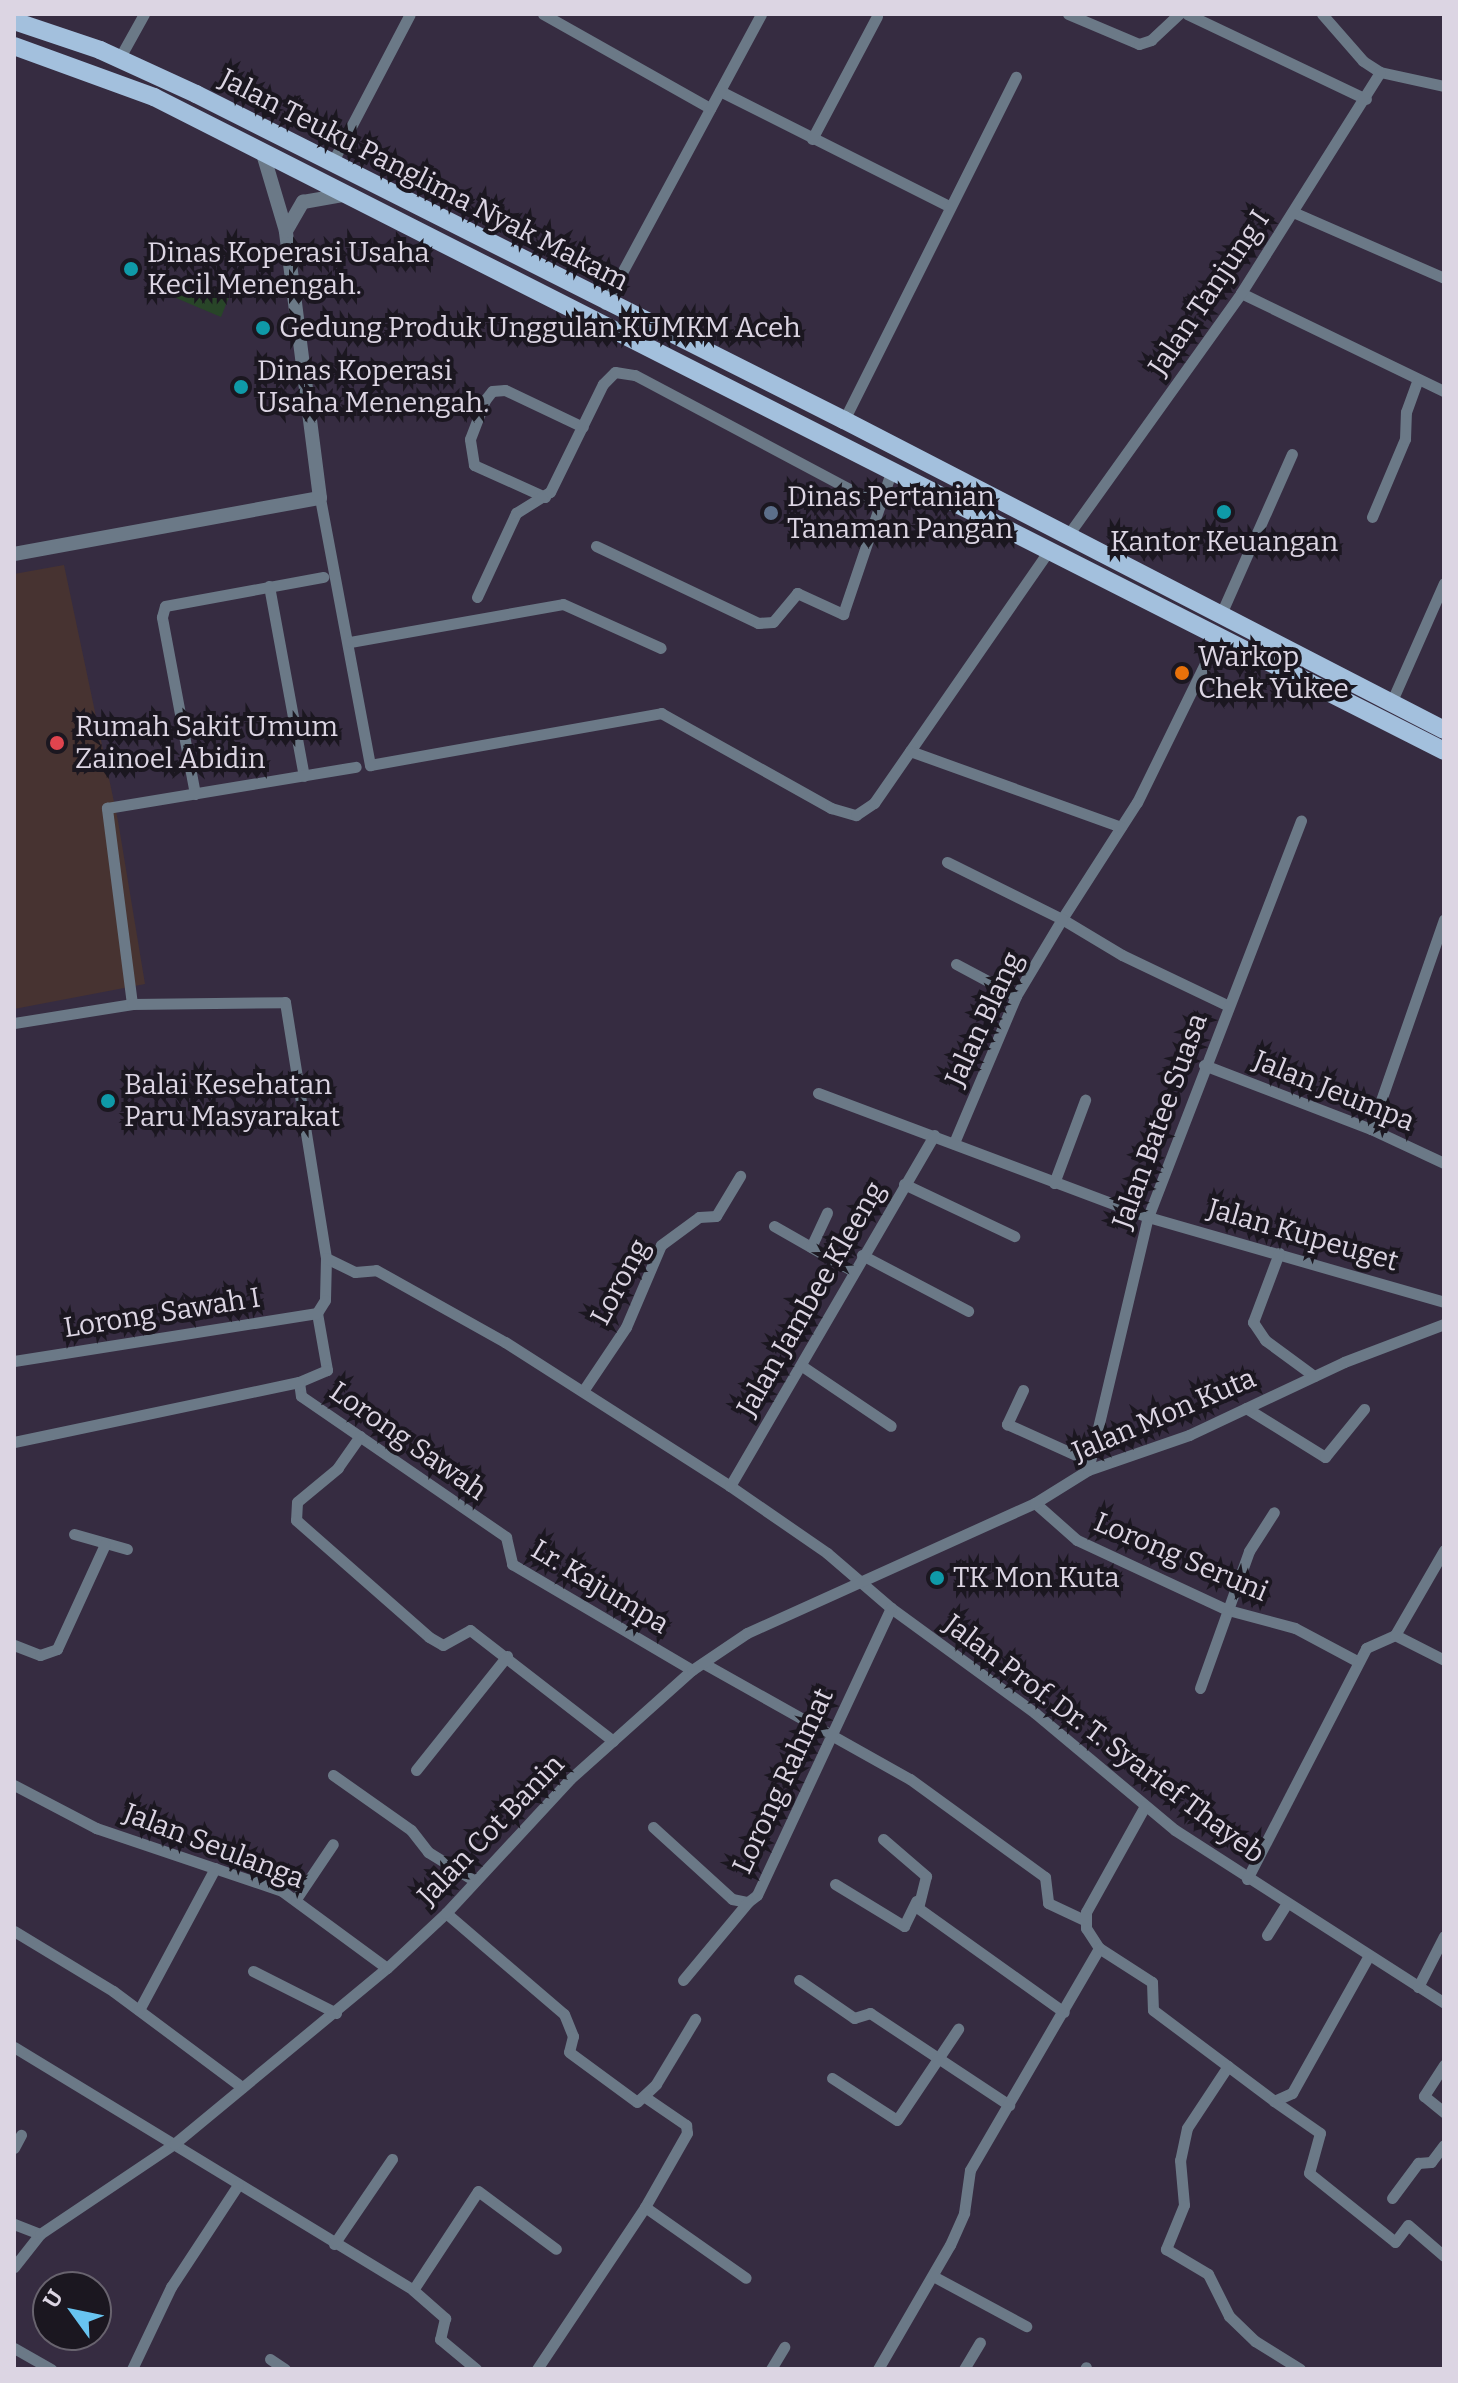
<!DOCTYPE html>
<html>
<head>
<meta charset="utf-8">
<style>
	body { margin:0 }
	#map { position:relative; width:1458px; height:2383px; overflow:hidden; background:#362c41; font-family:Bitter,serif }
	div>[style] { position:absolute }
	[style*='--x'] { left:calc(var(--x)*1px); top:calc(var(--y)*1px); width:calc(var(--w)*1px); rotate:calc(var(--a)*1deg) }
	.medical>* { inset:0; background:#473331 }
	.green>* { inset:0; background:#284528 }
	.minor>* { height:11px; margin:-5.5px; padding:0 5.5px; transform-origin:5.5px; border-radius:5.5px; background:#6b7987 }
	.tertiary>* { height:14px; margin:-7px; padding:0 7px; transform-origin:7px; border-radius:7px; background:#6b7987 }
	.primary>* { height:18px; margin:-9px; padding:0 9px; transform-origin:9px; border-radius:9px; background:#a3c0dd }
	.dots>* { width:22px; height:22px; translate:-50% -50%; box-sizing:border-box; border:4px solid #1b1720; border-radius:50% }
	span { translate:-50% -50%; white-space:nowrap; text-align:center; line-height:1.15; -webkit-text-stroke:8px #1b1720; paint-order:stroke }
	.street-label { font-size:28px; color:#dcd5e3 }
	.poi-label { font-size:28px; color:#dcd5e3 }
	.left { translate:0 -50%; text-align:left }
	.frame { position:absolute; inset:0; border:16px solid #dcd5e3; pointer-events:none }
	.north { position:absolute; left:32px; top:2271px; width:80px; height:80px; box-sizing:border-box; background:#1b1720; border:2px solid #68636e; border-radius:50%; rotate:303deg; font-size:22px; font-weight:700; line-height:32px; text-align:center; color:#dcd5e3 }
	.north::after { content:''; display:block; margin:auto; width:28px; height:36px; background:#68c4f0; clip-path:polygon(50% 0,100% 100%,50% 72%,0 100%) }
</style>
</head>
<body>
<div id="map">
	<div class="medical">
		<div style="clip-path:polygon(64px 565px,118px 821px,145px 984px,14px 1009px,14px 574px)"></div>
	</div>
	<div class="green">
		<div style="clip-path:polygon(184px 279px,229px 297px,221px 317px,176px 298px)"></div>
	</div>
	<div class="minor">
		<div style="--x:543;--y:14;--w:192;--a:29.4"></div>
		<div style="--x:1068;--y:14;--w:77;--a:22.9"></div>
		<div style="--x:1139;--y:44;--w:13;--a:-18"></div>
		<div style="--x:1151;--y:40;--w:38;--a:-43"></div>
		<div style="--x:1187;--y:14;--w:198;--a:25.4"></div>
		<div style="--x:1322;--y:14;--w:62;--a:48.9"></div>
		<div style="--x:1363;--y:61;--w:20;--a:33"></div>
		<div style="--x:1380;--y:72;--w:66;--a:12.3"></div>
		<div style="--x:119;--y:59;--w:51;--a:-60.9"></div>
		<div style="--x:720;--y:91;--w:256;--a:26.7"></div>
		<div style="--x:812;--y:139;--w:139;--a:-62.1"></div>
		<div style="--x:331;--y:165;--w:170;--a:-62.4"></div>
		<div style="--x:1293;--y:212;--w:165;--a:23.6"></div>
		<div style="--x:1241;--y:293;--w:225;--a:25.8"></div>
		<div style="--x:605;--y:304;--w:329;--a:-61.7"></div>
		<div style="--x:844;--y:420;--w:384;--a:-63.4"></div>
		<div style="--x:545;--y:497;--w:78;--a:-155.7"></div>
		<div style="--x:474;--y:465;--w:26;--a:-99"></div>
		<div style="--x:470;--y:439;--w:42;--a:-69"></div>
		<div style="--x:485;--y:400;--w:11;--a:-52"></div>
		<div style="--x:492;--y:391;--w:13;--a:-4"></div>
		<div style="--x:505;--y:390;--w:86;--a:25.4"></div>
		<div style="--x:320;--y:498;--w:272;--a:79.4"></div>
		<div style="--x:370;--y:765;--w:296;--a:-10.1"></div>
		<div style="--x:661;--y:713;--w:195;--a:29.2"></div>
		<div style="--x:831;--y:808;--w:26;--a:16"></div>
		<div style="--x:856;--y:815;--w:22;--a:-34"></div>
		<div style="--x:874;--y:803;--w:308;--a:-55.3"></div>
		<div style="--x:1372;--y:517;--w:85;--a:-67.1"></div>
		<div style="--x:1405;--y:439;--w:27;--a:-88"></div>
		<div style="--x:1406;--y:412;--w:33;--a:-70"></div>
		<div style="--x:1068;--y:535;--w:297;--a:-54.4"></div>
		<div style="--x:1241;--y:293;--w:261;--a:-57.8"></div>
		<div style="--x:596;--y:546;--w:179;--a:25.4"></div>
		<div style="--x:758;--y:623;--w:15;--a:-4"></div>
		<div style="--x:773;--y:622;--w:38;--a:-50"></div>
		<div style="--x:797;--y:593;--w:51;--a:24.5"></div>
		<div style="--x:843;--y:614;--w:150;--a:-71.3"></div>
		<div style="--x:269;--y:586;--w:193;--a:79.6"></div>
		<div style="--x:477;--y:597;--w:93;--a:-65.1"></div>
		<div style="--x:516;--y:513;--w:40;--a:-32"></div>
		<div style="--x:550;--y:492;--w:120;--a:-63.9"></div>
		<div style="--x:603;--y:384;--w:17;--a:-45"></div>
		<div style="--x:615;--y:372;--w:20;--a:9"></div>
		<div style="--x:635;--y:375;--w:276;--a:28"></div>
		<div style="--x:1221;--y:614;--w:175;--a:-66.1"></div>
		<div style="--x:1218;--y:637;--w:184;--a:116.1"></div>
		<div style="--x:1137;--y:802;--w:139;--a:122.7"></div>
		<div style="--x:1062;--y:919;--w:70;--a:31"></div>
		<div style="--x:1122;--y:955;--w:116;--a:25.5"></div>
		<div style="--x:350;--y:642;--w:216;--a:-10.1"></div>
		<div style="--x:563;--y:604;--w:107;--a:24.2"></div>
		<div style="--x:1391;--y:703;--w:131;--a:-66.2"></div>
		<div style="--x:910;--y:751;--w:224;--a:19.8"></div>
		<div style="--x:195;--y:794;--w:180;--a:-100.6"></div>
		<div style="--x:162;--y:617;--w:11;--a:-75"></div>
		<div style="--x:165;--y:606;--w:161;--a:-10.4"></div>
		<div style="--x:947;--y:862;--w:128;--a:26.4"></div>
		<div style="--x:1062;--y:919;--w:90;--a:120.9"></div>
		<div style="--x:1016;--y:996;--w:160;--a:112.9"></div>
		<div style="--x:956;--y:964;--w:68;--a:28.1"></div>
		<div style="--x:132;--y:1004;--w:198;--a:-97.3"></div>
		<div style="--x:107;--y:808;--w:252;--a:-9.4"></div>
		<div style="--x:14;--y:1023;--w:120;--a:-9.1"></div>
		<div style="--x:132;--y:1004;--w:153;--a:-0.7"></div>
		<div style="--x:285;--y:1002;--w:259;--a:80.9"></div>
		<div style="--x:326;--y:1258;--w:42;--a:91.4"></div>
		<div style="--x:325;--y:1300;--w:15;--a:122"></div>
		<div style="--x:317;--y:1313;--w:58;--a:80"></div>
		<div style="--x:327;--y:1370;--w:30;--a:157"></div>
		<div style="--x:299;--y:1382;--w:14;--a:82"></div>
		<div style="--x:301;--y:1396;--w:249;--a:34.5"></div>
		<div style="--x:506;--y:1537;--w:28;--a:77"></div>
		<div style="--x:512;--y:1564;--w:209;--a:30.5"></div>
		<div style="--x:1204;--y:1065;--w:179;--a:21"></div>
		<div style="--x:1371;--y:1129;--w:81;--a:25"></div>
		<div style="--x:818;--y:1093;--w:353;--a:20.6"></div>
		<div style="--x:1148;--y:1217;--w:308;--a:16"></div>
		<div style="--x:1371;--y:1129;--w:222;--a:-70.8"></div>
		<div style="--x:1054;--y:1183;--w:89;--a:-69.5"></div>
		<div style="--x:904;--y:1184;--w:122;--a:25.3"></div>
		<div style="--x:774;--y:1226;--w:91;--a:29.7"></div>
		<div style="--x:811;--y:1247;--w:38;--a:-65"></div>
		<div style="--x:1279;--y:1253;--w:74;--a:110.6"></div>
		<div style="--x:1253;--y:1322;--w:22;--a:56"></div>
		<div style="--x:1265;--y:1340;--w:61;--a:36.3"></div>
		<div style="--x:862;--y:1255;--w:120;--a:27.8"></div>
		<div style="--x:326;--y:1258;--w:32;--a:26"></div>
		<div style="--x:355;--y:1272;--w:21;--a:-5"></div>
		<div style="--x:376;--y:1270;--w:148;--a:29.2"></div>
		<div style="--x:505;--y:1342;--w:267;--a:32.6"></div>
		<div style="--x:730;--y:1486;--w:118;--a:34.6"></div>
		<div style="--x:827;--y:1553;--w:84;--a:40.7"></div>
		<div style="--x:891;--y:1608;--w:178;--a:36.1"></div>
		<div style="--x:1035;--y:1713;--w:182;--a:39.9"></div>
		<div style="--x:1175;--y:1830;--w:320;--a:32.7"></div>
		<div style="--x:14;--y:1361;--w:307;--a:-9"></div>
		<div style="--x:802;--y:1366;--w:107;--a:34"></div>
		<div style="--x:1023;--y:1390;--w:38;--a:115"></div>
		<div style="--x:1007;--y:1424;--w:90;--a:24.3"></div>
		<div style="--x:583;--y:1391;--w:77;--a:-56.1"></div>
		<div style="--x:626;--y:1327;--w:89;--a:-66.9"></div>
		<div style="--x:661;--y:1245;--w:47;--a:-36.4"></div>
		<div style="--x:699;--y:1217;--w:17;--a:-3"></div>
		<div style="--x:716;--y:1216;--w:47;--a:-59"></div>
		<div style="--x:1246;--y:1408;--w:93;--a:31.8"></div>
		<div style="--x:1325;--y:1457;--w:62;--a:-50.9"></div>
		<div style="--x:360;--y:1436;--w:39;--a:125"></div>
		<div style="--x:338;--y:1468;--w:53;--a:140.3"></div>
		<div style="--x:297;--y:1502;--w:18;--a:93"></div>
		<div style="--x:296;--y:1520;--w:177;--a:41.3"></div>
		<div style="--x:429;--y:1637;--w:16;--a:30"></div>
		<div style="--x:443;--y:1645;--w:31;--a:-29"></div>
		<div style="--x:470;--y:1630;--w:181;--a:37.8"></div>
		<div style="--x:14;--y:1442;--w:291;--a:-11.9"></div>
		<div style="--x:1088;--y:1470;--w:260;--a:-76.7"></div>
		<div style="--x:1148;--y:1217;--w:425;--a:-68.9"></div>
		<div style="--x:730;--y:1486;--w:406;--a:-59.8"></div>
		<div style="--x:1035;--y:1503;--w:56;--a:41.4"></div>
		<div style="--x:1077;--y:1540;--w:166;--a:24.9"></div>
		<div style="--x:1228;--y:1610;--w:69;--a:15"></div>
		<div style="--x:1295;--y:1628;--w:72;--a:28"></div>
		<div style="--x:74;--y:1534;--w:55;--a:15.8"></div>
		<div style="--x:1395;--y:1635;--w:55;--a:27"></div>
		<div style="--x:14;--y:1645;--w:28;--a:21"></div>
		<div style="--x:40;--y:1655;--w:18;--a:-19"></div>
		<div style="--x:57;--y:1649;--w:115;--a:-65.4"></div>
		<div style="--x:703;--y:1663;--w:237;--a:29.3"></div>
		<div style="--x:910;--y:1779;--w:167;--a:36"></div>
		<div style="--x:1045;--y:1877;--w:26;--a:83"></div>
		<div style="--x:1048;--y:1903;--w:40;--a:25"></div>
		<div style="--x:1200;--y:1688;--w:145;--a:-70.3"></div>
		<div style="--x:1249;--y:1551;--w:46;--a:-57.3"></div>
		<div style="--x:416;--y:1770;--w:146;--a:-51.4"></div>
		<div style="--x:333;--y:1775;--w:95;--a:35.2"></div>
		<div style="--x:411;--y:1830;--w:28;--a:52"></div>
		<div style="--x:428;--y:1852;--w:55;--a:31.7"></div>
		<div style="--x:14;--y:1785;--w:93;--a:27.7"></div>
		<div style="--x:96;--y:1828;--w:196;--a:18.7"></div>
		<div style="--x:282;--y:1891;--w:130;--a:36.3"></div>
		<div style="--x:1145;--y:1806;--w:121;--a:119.1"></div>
		<div style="--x:1086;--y:1912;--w:16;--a:90"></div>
		<div style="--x:1086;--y:1928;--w:24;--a:57"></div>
		<div style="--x:1099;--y:1948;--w:63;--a:32.7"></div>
		<div style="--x:1152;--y:1982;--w:28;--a:88"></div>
		<div style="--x:1153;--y:2010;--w:151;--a:36.9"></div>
		<div style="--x:1274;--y:2101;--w:20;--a:-24"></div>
		<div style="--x:1292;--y:2093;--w:156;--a:-60.8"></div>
		<div style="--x:653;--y:1827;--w:107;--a:42.3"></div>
		<div style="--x:732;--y:1899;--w:16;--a:11"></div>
		<div style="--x:748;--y:1902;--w:11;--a:-38"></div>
		<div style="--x:757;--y:1895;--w:317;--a:-65"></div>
		<div style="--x:883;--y:1839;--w:57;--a:40.7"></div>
		<div style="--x:926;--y:1876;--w:33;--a:104"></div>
		<div style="--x:918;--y:1908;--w:179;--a:35.5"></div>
		<div style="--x:1247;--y:1879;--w:260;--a:-62.7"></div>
		<div style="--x:1366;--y:1648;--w:32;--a:-24"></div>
		<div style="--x:1395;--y:1635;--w:98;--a:-60"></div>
		<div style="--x:835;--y:1884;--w:81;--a:31.3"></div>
		<div style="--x:904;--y:1926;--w:28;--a:-64"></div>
		<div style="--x:296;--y:1899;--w:66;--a:-56.1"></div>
		<div style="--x:446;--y:1913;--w:155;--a:40.6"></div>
		<div style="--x:564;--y:2014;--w:24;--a:68"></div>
		<div style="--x:573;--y:2036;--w:16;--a:104"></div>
		<div style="--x:569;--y:2052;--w:84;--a:36.3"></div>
		<div style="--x:637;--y:2102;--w:26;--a:-43"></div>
		<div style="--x:656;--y:2084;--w:76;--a:-59"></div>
		<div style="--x:14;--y:1931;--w:116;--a:31.2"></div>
		<div style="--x:113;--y:1991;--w:161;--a:36.7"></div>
		<div style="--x:1267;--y:1935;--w:36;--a:-58"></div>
		<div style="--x:253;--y:1971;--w:93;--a:26.8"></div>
		<div style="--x:683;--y:1980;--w:102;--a:-50.2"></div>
		<div style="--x:799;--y:1980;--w:67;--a:34.6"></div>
		<div style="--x:854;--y:2018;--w:17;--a:-17"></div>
		<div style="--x:870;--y:2013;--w:167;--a:33.5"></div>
		<div style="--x:1418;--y:1987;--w:57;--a:-63"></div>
		<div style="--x:139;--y:2010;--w:161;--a:-61.8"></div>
		<div style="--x:14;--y:2047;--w:467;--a:31.3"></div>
		<div style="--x:413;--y:2290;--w:43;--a:41.2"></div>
		<div style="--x:445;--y:2318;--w:22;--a:103"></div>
		<div style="--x:440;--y:2339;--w:47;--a:39.8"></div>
		<div style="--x:1444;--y:2065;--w:37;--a:123"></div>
		<div style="--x:1424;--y:2096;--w:26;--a:39"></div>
		<div style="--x:1228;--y:2066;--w:74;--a:123.5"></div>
		<div style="--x:1187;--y:2128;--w:33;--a:102"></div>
		<div style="--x:1180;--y:2160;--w:45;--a:84.9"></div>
		<div style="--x:1184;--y:2205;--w:48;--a:112.2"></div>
		<div style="--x:1166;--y:2249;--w:49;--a:30.8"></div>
		<div style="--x:1208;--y:2274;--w:47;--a:63.4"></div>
		<div style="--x:1229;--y:2316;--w:36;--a:44"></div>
		<div style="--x:1255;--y:2341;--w:53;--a:31.9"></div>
		<div style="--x:832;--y:2078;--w:77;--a:32.9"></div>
		<div style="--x:897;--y:2120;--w:110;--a:-56.2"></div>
		<div style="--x:645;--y:2097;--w:50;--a:34.3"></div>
		<div style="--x:686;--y:2125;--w:8;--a:83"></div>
		<div style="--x:687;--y:2133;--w:85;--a:119.6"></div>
		<div style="--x:1274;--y:2101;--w:56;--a:34.8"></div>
		<div style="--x:1320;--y:2133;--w:41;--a:105.4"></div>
		<div style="--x:1309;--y:2173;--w:110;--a:38.7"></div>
		<div style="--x:1395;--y:2242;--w:21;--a:-53"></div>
		<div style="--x:1408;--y:2225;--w:48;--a:40.7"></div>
		<div style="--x:14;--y:2148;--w:15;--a:-62"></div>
		<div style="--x:1392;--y:2198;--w:44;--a:-53.4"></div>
		<div style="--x:1418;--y:2163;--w:13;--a:-4"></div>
		<div style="--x:1431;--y:2162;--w:21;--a:-53"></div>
		<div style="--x:14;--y:2224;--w:28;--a:21"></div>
		<div style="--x:334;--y:2244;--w:103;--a:-55.7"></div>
		<div style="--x:14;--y:2267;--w:42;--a:-51.8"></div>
		<div style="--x:40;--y:2234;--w:161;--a:-33.9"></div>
		<div style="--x:174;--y:2144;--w:276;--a:-39.6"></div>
		<div style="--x:387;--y:1968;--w:81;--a:-43"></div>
		<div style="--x:446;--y:1913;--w:183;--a:-47.2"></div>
		<div style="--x:570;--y:1779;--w:164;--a:-41.8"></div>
		<div style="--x:692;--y:1670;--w:66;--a:-33.9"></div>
		<div style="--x:747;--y:1633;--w:316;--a:-24.3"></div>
		<div style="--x:1035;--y:1503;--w:62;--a:-31.9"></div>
		<div style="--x:1088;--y:1470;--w:107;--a:-19.1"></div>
		<div style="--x:1189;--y:1435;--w:171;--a:-25.2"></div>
		<div style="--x:1344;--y:1362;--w:107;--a:-20.8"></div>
		<div style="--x:933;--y:2276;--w:106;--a:28.3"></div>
		<div style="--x:413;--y:2290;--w:118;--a:-56.7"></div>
		<div style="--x:478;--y:2191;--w:97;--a:36.6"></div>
		<div style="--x:14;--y:2348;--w:43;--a:29.6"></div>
		<div style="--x:270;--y:2359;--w:18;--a:34"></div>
		<div style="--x:132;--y:2369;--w:91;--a:-64.6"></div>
		<div style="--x:171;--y:2287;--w:122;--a:-56.7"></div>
		<div style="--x:537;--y:2369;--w:195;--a:-56.3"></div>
		<div style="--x:645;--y:2207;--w:123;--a:35.1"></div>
		<div style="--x:771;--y:2369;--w:26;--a:-59"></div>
		<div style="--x:878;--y:2369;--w:143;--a:-59.9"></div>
		<div style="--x:950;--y:2245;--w:35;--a:-66"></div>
		<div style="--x:964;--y:2213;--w:43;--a:-82.1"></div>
		<div style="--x:970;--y:2170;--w:257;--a:-59.8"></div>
		<div style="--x:964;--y:2369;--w:31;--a:-59"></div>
		<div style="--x:1085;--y:2369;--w:2;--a:-63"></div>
	</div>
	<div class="tertiary">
		<div style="--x:286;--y:231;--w:34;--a:-60"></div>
		<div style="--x:303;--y:202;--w:40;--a:-10"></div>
		<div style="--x:14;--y:554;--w:311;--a:-10.4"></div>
		<div style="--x:320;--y:498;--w:269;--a:-97.3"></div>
		<div style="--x:286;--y:231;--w:80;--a:-106.6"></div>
	</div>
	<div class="primary">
		<div style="--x:14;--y:21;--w:91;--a:18.6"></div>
		<div style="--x:100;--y:50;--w:106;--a:24.6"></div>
		<div style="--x:196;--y:94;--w:725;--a:26.71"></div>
		<div style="--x:844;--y:420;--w:675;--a:27.32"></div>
		<div style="--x:14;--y:46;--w:149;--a:20"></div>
		<div style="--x:154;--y:97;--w:1446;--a:26.88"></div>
	</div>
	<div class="dots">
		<div style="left:131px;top:269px;background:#0f9aa8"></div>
		<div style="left:263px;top:328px;background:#0f9aa8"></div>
		<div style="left:241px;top:387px;background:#0f9aa8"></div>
		<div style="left:1224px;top:512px;background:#0f9aa8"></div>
		<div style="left:771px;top:513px;background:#5c6f8a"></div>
		<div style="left:1182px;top:673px;background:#e8710a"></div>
		<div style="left:57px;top:743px;background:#e0444e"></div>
		<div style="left:108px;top:1101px;background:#0f9aa8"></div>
		<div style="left:937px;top:1578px;background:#0f9aa8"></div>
	</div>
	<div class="street-label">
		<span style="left:424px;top:180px;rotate:27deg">Jalan Teuku Panglima Nyak Makam</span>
		<span style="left:1209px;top:293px;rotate:-56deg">Jalan Tanjung I</span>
		<span style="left:984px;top:1019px;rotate:-65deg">Jalan Blang</span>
		<span style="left:1334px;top:1091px;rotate:22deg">Jalan Jeumpa</span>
		<span style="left:1160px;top:1121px;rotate:-70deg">Jalan Batee Suasa</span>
		<span style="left:1303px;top:1235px;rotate:16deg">Jalan Kupeuget</span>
		<span style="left:620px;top:1282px;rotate:-62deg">Lorong</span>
		<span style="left:811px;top:1299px;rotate:-60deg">Jalan Jambee Kleeng</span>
		<span style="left:162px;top:1313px;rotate:-9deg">Lorong Sawah I</span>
		<span style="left:1164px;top:1415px;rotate:-23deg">Jalan Mon Kuta</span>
		<span style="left:408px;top:1441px;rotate:35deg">Lorong Sawah</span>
		<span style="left:1181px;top:1557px;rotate:23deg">Lorong Seruni</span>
		<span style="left:600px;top:1587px;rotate:31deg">Lr. Kajumpa</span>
		<span style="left:1104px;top:1739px;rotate:37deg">Jalan Prof. Dr. T. Syarief Thayeb</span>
		<span style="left:783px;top:1781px;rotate:-65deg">Lorong Rahmat</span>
		<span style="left:491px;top:1830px;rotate:-46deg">Jalan Cot Banin</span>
		<span style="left:214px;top:1846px;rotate:21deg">Jalan Seulanga</span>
	</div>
	<div class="poi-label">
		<span class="left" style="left:147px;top:269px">Dinas Koperasi Usaha<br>Kecil Menengah.</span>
		<span class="left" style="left:279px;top:328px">Gedung Produk Unggulan KUMKM Aceh</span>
		<span class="left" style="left:257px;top:387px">Dinas Koperasi<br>Usaha Menengah.</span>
		<span class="left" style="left:787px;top:513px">Dinas Pertanian<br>Tanaman Pangan</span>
		<span style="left:1224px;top:542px">Kantor Keuangan</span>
		<span class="left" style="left:1198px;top:673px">Warkop<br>Chek Yukee</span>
		<span class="left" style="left:75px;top:743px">Rumah Sakit Umum<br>Zainoel Abidin</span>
		<span class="left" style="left:124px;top:1101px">Balai Kesehatan<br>Paru Masyarakat</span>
		<span class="left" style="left:953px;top:1578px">TK Mon Kuta</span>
	</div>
	<div class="frame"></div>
	<div class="north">U</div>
</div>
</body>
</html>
